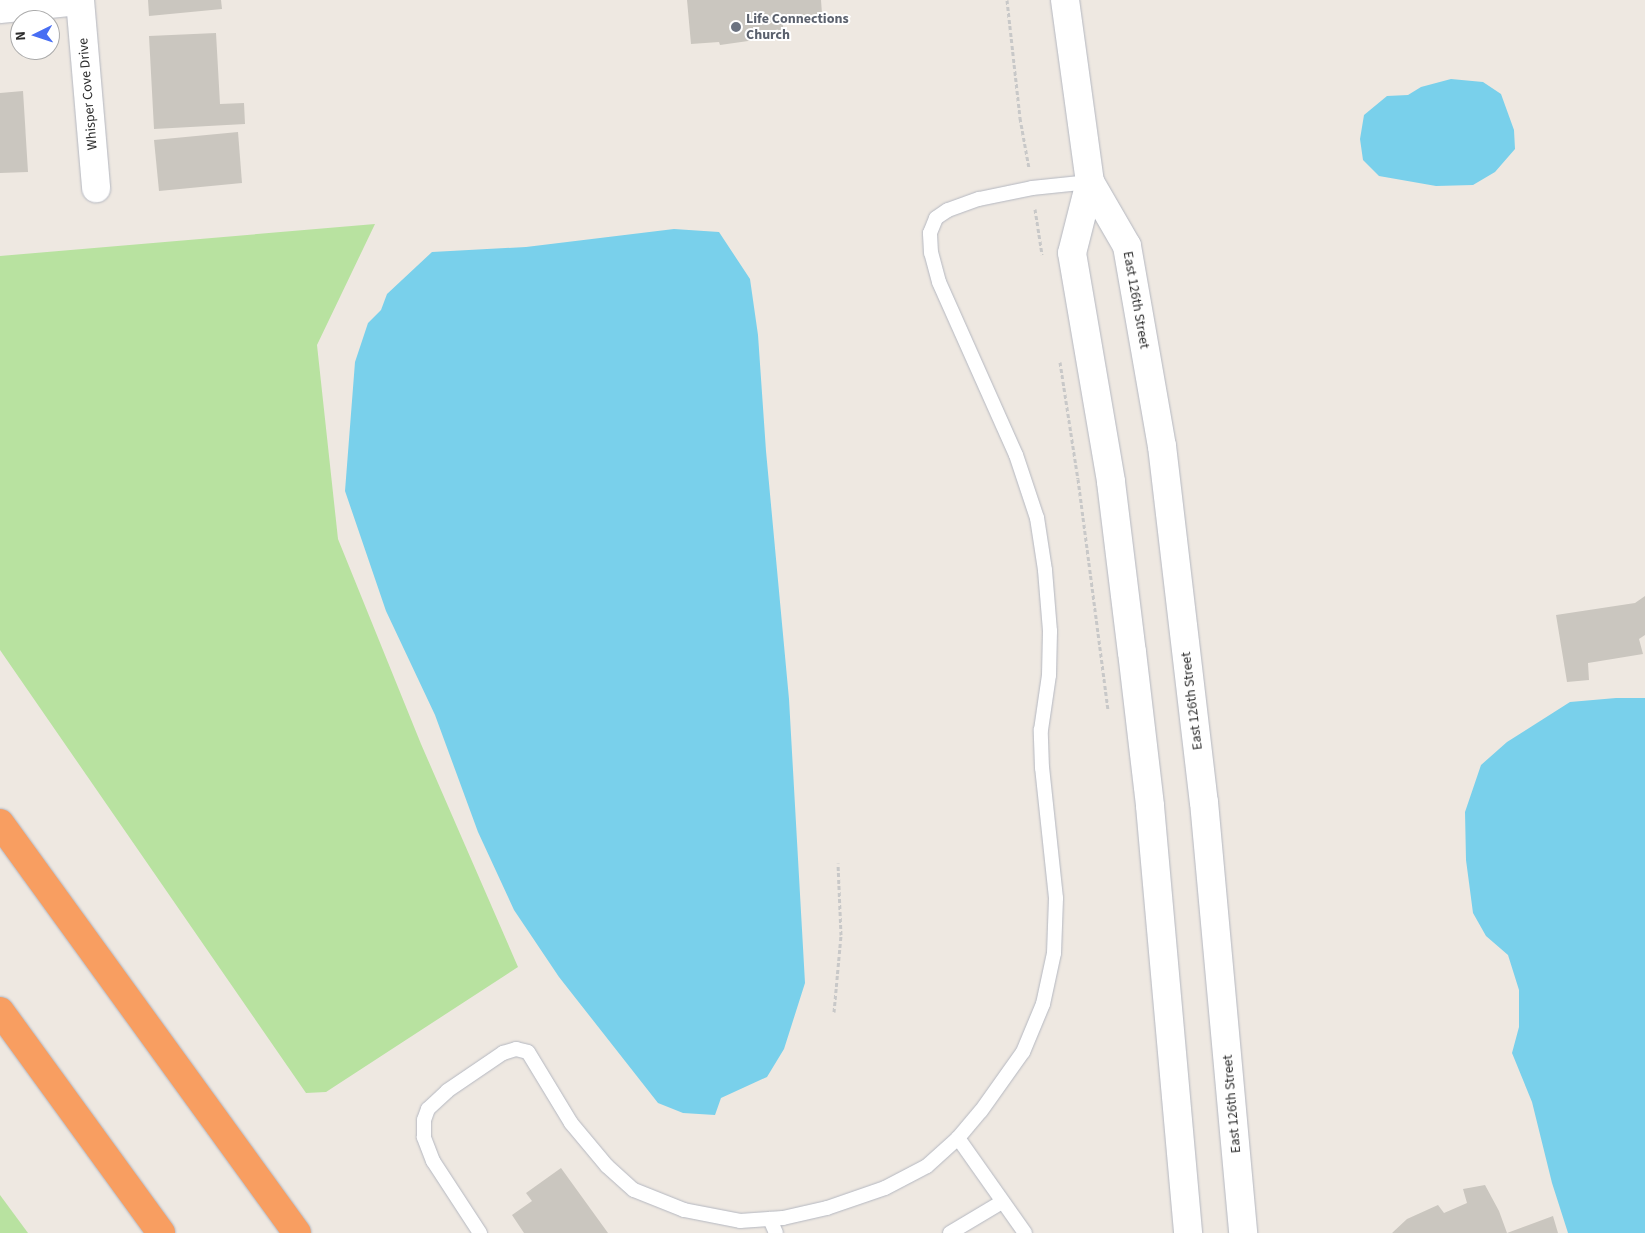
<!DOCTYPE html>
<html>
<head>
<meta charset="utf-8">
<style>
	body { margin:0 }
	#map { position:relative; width:1645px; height:1233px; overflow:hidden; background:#eee8e1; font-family:"Source Sans 3",sans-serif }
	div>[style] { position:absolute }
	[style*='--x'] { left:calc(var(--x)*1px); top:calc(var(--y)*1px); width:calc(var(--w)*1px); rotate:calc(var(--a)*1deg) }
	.green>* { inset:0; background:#b8e2a0 }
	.water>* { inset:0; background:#79d0eb }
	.building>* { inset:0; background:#cac6bf }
	.path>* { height:3px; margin-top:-1.5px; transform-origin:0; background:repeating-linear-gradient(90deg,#c8c8c8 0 4px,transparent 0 6.5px) }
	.roads { filter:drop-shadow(0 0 1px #b4b7c0) drop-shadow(0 0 1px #b4b7c0) }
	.lane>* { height:14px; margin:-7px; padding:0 7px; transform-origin:7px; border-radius:7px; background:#fff }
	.street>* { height:28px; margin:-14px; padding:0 14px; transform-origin:14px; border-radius:14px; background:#fff }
	.secondary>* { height:28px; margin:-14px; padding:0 14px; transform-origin:14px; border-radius:14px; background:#fff }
	.highway>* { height:28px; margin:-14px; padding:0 14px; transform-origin:14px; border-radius:14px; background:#f89e61 }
	.dots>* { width:14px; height:14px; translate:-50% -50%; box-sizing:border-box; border:2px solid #fff; border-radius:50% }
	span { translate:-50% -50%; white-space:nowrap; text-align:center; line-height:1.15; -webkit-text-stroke:4px #fff; paint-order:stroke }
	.worship-label { font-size:14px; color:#5b616d; font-weight:700 }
	.left { translate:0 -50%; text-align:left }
	.street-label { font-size:14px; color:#2d2d2d }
	.north { position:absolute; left:10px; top:10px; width:50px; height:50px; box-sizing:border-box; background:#fff; border:1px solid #ababab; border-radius:50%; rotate:266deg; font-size:14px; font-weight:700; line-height:20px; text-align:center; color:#2d2d2d }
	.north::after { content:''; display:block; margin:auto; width:18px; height:22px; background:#486ef3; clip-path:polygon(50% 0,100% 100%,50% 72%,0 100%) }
</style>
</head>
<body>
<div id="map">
	<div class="green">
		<div style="clip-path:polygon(375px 224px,317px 345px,338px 539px,421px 744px,518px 967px,326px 1092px,306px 1093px,0 650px,0 256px)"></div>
		<div style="clip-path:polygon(0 1195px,28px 1233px,0 1233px)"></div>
	</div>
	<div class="water">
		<div style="clip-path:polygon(1451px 79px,1483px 82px,1501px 94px,1514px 130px,1515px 149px,1495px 172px,1473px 185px,1436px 186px,1379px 176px,1363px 160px,1360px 139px,1364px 115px,1387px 96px,1408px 95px,1421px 87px)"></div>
		<div style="clip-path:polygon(674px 229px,719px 232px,750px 279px,758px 335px,766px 451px,789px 699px,805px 983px,784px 1049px,767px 1077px,721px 1098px,715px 1115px,683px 1113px,658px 1103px,559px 977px,514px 910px,478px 832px,435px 715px,386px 611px,345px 491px,355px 362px,368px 323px,381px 310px,387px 294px,432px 252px,526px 247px)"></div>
		<div style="clip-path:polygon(1616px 698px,1645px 698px,1645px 1233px,1568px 1233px,1552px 1183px,1532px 1102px,1512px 1053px,1519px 1027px,1519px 990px,1508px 955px,1486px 936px,1473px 913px,1466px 860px,1465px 812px,1481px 765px,1507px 742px,1570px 702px)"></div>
	</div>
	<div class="building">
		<div style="clip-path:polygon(148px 0,221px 0,222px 9px,149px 16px)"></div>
		<div style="clip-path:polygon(687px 0,821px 0,822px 14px,782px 17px,784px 36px,720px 45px,719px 42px,691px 44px)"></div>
		<div style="clip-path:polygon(216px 33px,220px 104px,244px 103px,245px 124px,154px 129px,149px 36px)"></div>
		<div style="clip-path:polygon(23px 91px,28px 172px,0 173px,0 93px)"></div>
		<div style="clip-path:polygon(238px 132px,242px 183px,159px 191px,154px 140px)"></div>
		<div style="clip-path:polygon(1645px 596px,1645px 635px,1639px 639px,1643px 654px,1588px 663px,1589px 680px,1567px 682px,1556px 615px,1635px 603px)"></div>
		<div style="clip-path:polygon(561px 1168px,608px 1233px,524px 1233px,512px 1215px,532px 1201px,526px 1193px)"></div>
		<div style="clip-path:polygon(1485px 1185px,1499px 1211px,1507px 1233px,1553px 1216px,1558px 1233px,1392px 1233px,1407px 1219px,1438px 1205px,1444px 1213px,1467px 1203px,1463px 1189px)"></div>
	</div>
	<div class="path">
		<div style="--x:1007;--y:0;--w:119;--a:83.7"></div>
		<div style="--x:1020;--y:118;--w:51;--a:79.8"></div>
		<div style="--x:1035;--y:209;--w:46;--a:81.2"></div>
		<div style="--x:1060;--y:362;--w:118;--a:81.3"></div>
		<div style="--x:1078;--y:479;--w:233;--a:82.6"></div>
		<div style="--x:834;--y:1012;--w:77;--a:-84.8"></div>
		<div style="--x:841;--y:935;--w:72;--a:-92.4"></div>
	</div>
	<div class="roads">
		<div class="lane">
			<div style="--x:958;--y:1138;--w:116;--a:54.8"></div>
			<div style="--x:770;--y:1219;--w:15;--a:67"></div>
			<div style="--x:480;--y:1233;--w:86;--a:-123.1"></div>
			<div style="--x:433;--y:1161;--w:26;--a:-111"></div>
			<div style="--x:424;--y:1137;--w:17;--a:-90"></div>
			<div style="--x:424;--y:1120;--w:12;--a:-70"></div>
			<div style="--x:428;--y:1109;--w:26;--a:-43"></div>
			<div style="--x:447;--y:1091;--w:68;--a:-34.2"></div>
			<div style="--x:503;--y:1053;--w:14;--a:-17"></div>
			<div style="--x:516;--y:1049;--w:12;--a:14"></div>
			<div style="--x:528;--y:1052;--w:83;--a:58.8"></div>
			<div style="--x:571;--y:1123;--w:56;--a:50.1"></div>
			<div style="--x:607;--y:1166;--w:36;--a:42"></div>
			<div style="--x:634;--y:1190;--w:54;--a:21.8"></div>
			<div style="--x:684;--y:1210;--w:57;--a:11.1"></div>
			<div style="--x:740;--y:1221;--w:43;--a:-4"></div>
			<div style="--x:783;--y:1218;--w:45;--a:-12.8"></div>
			<div style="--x:827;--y:1208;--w:61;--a:-19"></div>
			<div style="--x:885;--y:1188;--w:47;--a:-27.6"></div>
			<div style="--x:927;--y:1166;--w:42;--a:-42.1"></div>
			<div style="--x:958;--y:1138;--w:35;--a:-50"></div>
			<div style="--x:981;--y:1111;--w:72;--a:-54.6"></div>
			<div style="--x:1023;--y:1052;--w:52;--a:-67.4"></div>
			<div style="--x:1043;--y:1004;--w:52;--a:-77.8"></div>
			<div style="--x:1054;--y:953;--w:55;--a:-87.9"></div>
			<div style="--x:1056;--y:898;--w:131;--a:-96.1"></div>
			<div style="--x:1042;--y:768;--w:38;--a:-92"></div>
			<div style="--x:1041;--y:730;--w:56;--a:-81.7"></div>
			<div style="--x:1049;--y:675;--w:44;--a:-88.7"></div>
			<div style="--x:1050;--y:631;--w:61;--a:-94.7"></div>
			<div style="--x:1045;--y:570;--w:53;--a:-98.7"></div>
			<div style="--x:1037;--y:518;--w:66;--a:-108.4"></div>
			<div style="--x:1016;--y:455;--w:189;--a:-114"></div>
			<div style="--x:939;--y:282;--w:30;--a:-105"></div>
			<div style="--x:931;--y:253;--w:20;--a:-93"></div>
			<div style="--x:930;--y:233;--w:16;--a:-68"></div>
			<div style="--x:936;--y:218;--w:14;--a:-34"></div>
			<div style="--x:948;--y:210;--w:33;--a:-20"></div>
			<div style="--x:979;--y:199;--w:54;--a:-11.7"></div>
			<div style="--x:1032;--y:188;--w:58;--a:-5.9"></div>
			<div style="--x:950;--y:1233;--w:61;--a:-30.8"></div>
		</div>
		<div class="street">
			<div style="--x:80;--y:0;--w:189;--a:85.1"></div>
			<div style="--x:0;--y:9;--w:80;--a:-5.7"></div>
		</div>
		<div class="secondary">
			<div style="--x:1065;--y:0;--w:184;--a:82.2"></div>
			<div style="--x:1090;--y:182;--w:74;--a:60"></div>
			<div style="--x:1127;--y:246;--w:203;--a:80.1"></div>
			<div style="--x:1162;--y:446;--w:358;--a:83.3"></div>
			<div style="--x:1204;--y:802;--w:433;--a:84.8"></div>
			<div style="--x:1090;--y:182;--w:73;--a:104.2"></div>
			<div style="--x:1072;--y:253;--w:232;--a:80.3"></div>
			<div style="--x:1111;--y:482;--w:171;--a:83"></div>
			<div style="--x:1132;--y:652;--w:155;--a:83.3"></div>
			<div style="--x:1150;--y:806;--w:429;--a:84.9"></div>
		</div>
		<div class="highway">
			<div style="--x:0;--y:823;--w:506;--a:54.08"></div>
			<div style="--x:0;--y:1011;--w:274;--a:54"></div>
		</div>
	</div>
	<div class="dots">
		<div style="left:736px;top:27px;background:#6b7280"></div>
	</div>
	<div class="worship-label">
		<span class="left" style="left:746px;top:27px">Life Connections<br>Church</span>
	</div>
	<div class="street-label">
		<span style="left:88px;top:94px;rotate:-95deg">Whisper Cove Drive</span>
		<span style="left:1136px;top:300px;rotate:80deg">East 126th Street</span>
		<span style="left:1192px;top:701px;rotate:-97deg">East 126th Street</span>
		<span style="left:1232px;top:1104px;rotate:-95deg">East 126th Street</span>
	</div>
	<div class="north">N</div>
</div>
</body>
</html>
